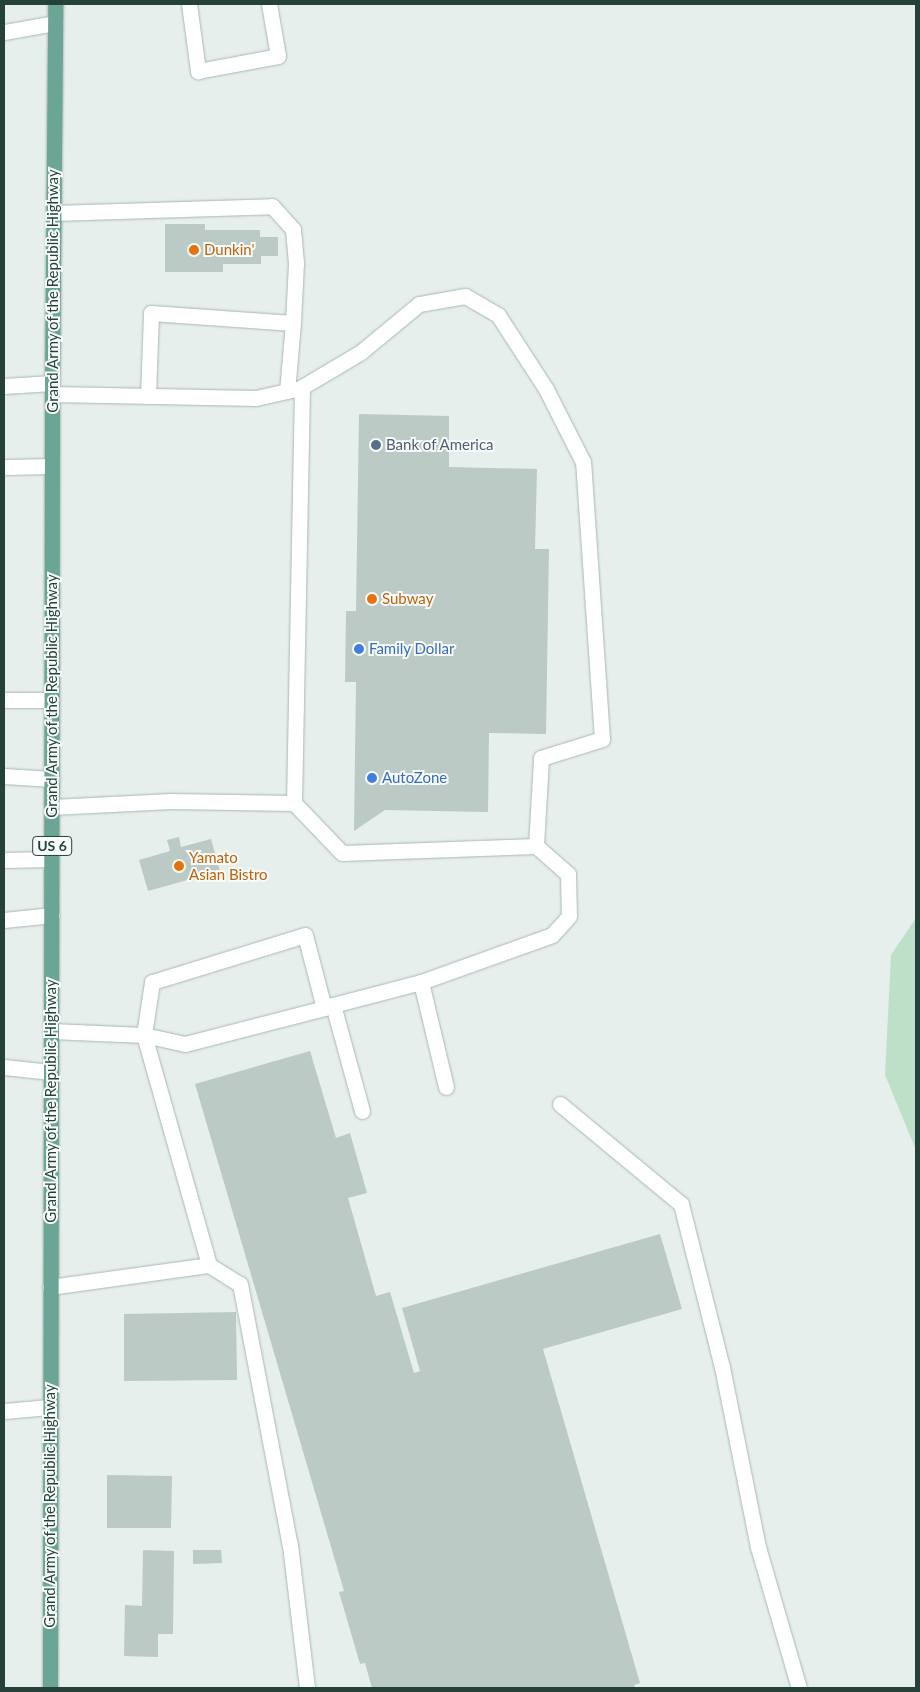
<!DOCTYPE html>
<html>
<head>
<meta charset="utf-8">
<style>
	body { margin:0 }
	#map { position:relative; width:920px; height:1692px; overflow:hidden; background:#e6efeb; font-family:Lato,sans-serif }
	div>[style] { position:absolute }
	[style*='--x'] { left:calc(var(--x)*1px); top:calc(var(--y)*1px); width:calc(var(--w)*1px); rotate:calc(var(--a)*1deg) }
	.green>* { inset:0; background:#bfe0c8 }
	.building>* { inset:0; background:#bbcac4 }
	.roads { filter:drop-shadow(0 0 1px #a8b8b2) drop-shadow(0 0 1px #a8b8b2) }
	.minor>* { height:15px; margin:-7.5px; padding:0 7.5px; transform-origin:7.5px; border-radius:7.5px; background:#fff }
	.major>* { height:15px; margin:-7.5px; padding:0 7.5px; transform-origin:7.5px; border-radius:7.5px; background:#6aa596 }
	.dots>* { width:14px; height:14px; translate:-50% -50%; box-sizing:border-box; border:2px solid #f7fbf9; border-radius:50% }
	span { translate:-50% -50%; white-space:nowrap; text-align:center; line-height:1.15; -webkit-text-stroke:4px #f7fbf9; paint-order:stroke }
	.shield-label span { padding:1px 4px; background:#f7fbf9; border:1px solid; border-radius:4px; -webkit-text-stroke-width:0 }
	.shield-label { font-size:14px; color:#24423a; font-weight:700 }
	.food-label { font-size:15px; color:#c56008 }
	.left { translate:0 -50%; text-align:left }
	.street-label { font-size:15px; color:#24423a }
	.service-label { font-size:15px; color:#4e5e75 }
	.shop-label { font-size:15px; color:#366cbe }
	.frame { position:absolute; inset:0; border:5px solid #24423a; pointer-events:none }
</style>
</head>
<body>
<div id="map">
	<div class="green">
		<div style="clip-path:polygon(916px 918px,916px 1150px,885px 1075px,891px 955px)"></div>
	</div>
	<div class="building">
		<div style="clip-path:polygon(165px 224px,205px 224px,205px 230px,260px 230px,260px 237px,278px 237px,278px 256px,261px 256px,261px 264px,223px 264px,223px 272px,165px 272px)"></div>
		<div style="clip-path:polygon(359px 414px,449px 416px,449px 467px,537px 469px,535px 549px,549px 549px,546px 734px,489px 733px,488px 812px,385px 810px,354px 831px,356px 682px,345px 682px,346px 611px,356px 611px)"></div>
		<div style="clip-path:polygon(179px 837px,181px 847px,211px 839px,220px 871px,148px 891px,139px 860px,170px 851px,167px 840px)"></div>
		<div style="clip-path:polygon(310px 1051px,336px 1138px,350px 1133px,367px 1193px,348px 1198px,376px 1296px,390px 1292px,414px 1373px,420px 1371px,402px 1308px,660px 1234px,682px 1309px,543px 1349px,640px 1683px,634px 1685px,635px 1688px,372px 1688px,365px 1663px,360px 1664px,339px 1592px,344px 1591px,195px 1084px)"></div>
		<div style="clip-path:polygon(236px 1312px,237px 1380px,124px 1381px,124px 1314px)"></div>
		<div style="clip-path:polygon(107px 1475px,172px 1476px,171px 1528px,107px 1528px)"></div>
		<div style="clip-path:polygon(143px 1550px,174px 1551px,173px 1634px,158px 1634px,158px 1657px,124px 1656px,125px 1605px,142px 1606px)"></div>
		<div style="clip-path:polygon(193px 1550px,221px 1550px,222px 1563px,193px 1564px)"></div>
	</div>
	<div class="roads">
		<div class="minor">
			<div style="--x:189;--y:4;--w:68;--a:82.3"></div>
			<div style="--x:198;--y:71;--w:81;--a:-10.6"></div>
			<div style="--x:278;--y:56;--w:53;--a:-99.8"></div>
			<div style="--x:4;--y:32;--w:52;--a:-10"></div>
			<div style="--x:54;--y:213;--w:218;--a:-1.8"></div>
			<div style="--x:272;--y:206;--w:31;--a:48"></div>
			<div style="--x:293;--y:229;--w:34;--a:85"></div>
			<div style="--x:296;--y:263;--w:60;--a:92.9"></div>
			<div style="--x:4;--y:386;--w:48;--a:-3.6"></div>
			<div style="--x:52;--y:394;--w:204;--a:1.1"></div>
			<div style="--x:256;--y:398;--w:41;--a:-12.7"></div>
			<div style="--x:148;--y:396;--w:83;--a:-87.9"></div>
			<div style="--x:151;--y:313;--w:142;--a:4"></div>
			<div style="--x:293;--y:323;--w:68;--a:95"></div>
			<div style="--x:4;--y:467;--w:48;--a:-1.2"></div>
			<div style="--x:4;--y:700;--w:48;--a:0"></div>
			<div style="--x:4;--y:776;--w:48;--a:3.6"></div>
			<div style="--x:52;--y:807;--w:119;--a:-2.9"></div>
			<div style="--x:171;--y:801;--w:123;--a:0.9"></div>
			<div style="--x:294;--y:803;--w:69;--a:46.2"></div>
			<div style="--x:342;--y:853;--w:194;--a:-2.1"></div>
			<div style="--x:536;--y:846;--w:88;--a:-86.7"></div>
			<div style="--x:541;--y:758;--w:64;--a:-17.3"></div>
			<div style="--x:602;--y:739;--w:278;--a:-93.9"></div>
			<div style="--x:583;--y:462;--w:82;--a:-116.9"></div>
			<div style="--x:546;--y:389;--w:88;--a:-123"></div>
			<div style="--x:498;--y:315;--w:38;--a:-150"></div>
			<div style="--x:465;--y:296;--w:47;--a:170.1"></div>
			<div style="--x:419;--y:304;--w:75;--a:140.4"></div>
			<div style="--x:361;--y:352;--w:69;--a:149.3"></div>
			<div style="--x:302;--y:387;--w:416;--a:91.1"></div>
			<div style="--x:4;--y:860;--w:47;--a:-1.2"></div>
			<div style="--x:4;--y:920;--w:48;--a:-5.9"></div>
			<div style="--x:421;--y:982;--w:139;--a:-19.7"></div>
			<div style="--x:552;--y:935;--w:25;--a:-48"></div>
			<div style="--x:569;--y:916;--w:42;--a:-91.4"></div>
			<div style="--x:568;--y:874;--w:43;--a:-138.8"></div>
			<div style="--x:333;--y:1005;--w:110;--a:74.7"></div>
			<div style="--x:324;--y:1008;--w:75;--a:-104.6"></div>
			<div style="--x:305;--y:935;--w:160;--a:162.9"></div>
			<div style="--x:152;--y:982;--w:54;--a:98.6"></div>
			<div style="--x:144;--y:1035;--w:42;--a:12.4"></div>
			<div style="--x:185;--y:1044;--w:144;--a:-14.5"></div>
			<div style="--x:324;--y:1008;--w:9;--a:-18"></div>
			<div style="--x:333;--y:1005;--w:91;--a:-14.6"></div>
			<div style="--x:421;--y:982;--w:108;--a:76.6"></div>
			<div style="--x:51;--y:1031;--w:93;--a:2.5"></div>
			<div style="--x:144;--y:1035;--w:239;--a:74.2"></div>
			<div style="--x:209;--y:1265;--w:36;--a:32"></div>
			<div style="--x:240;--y:1284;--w:266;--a:79.2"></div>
			<div style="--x:290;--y:1545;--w:144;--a:83.2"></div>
			<div style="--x:4;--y:1067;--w:47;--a:6.1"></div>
			<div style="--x:560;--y:1104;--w:157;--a:39.6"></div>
			<div style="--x:681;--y:1204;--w:168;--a:75.9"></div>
			<div style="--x:722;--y:1367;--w:184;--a:78.7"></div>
			<div style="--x:758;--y:1547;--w:147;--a:73.8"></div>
			<div style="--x:50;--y:1287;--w:161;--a:-7.9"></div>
			<div style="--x:4;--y:1411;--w:46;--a:-5"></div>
		</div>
		<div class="major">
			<div style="--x:50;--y:1688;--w:1305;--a:-89.91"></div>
			<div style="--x:52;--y:383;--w:379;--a:-89.5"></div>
		</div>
	</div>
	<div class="dots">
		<div style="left:194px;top:250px;background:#e8710a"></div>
		<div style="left:376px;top:445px;background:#5c6f8a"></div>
		<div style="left:372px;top:599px;background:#e8710a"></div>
		<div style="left:359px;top:649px;background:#3f7fe0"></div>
		<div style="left:372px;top:778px;background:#3f7fe0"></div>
		<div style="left:179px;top:866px;background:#e8710a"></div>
	</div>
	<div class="shield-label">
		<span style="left:52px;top:846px">US 6</span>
	</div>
	<div class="food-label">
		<span class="left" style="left:204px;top:250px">Dunkin'</span>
		<span class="left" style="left:382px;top:599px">Subway</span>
		<span class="left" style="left:189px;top:866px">Yamato<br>Asian Bistro</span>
	</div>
	<div class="street-label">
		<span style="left:53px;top:291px;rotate:-90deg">Grand Army of the Republic Highway</span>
		<span style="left:52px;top:696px;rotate:-90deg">Grand Army of the Republic Highway</span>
		<span style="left:51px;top:1101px;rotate:-90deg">Grand Army of the Republic Highway</span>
		<span style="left:50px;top:1506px;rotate:-90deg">Grand Army of the Republic Highway</span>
	</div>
	<div class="service-label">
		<span class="left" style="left:386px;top:445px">Bank of America</span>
	</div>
	<div class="shop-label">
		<span class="left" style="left:369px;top:649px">Family Dollar</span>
		<span class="left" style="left:382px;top:778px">AutoZone</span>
	</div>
	<div class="frame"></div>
</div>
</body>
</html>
